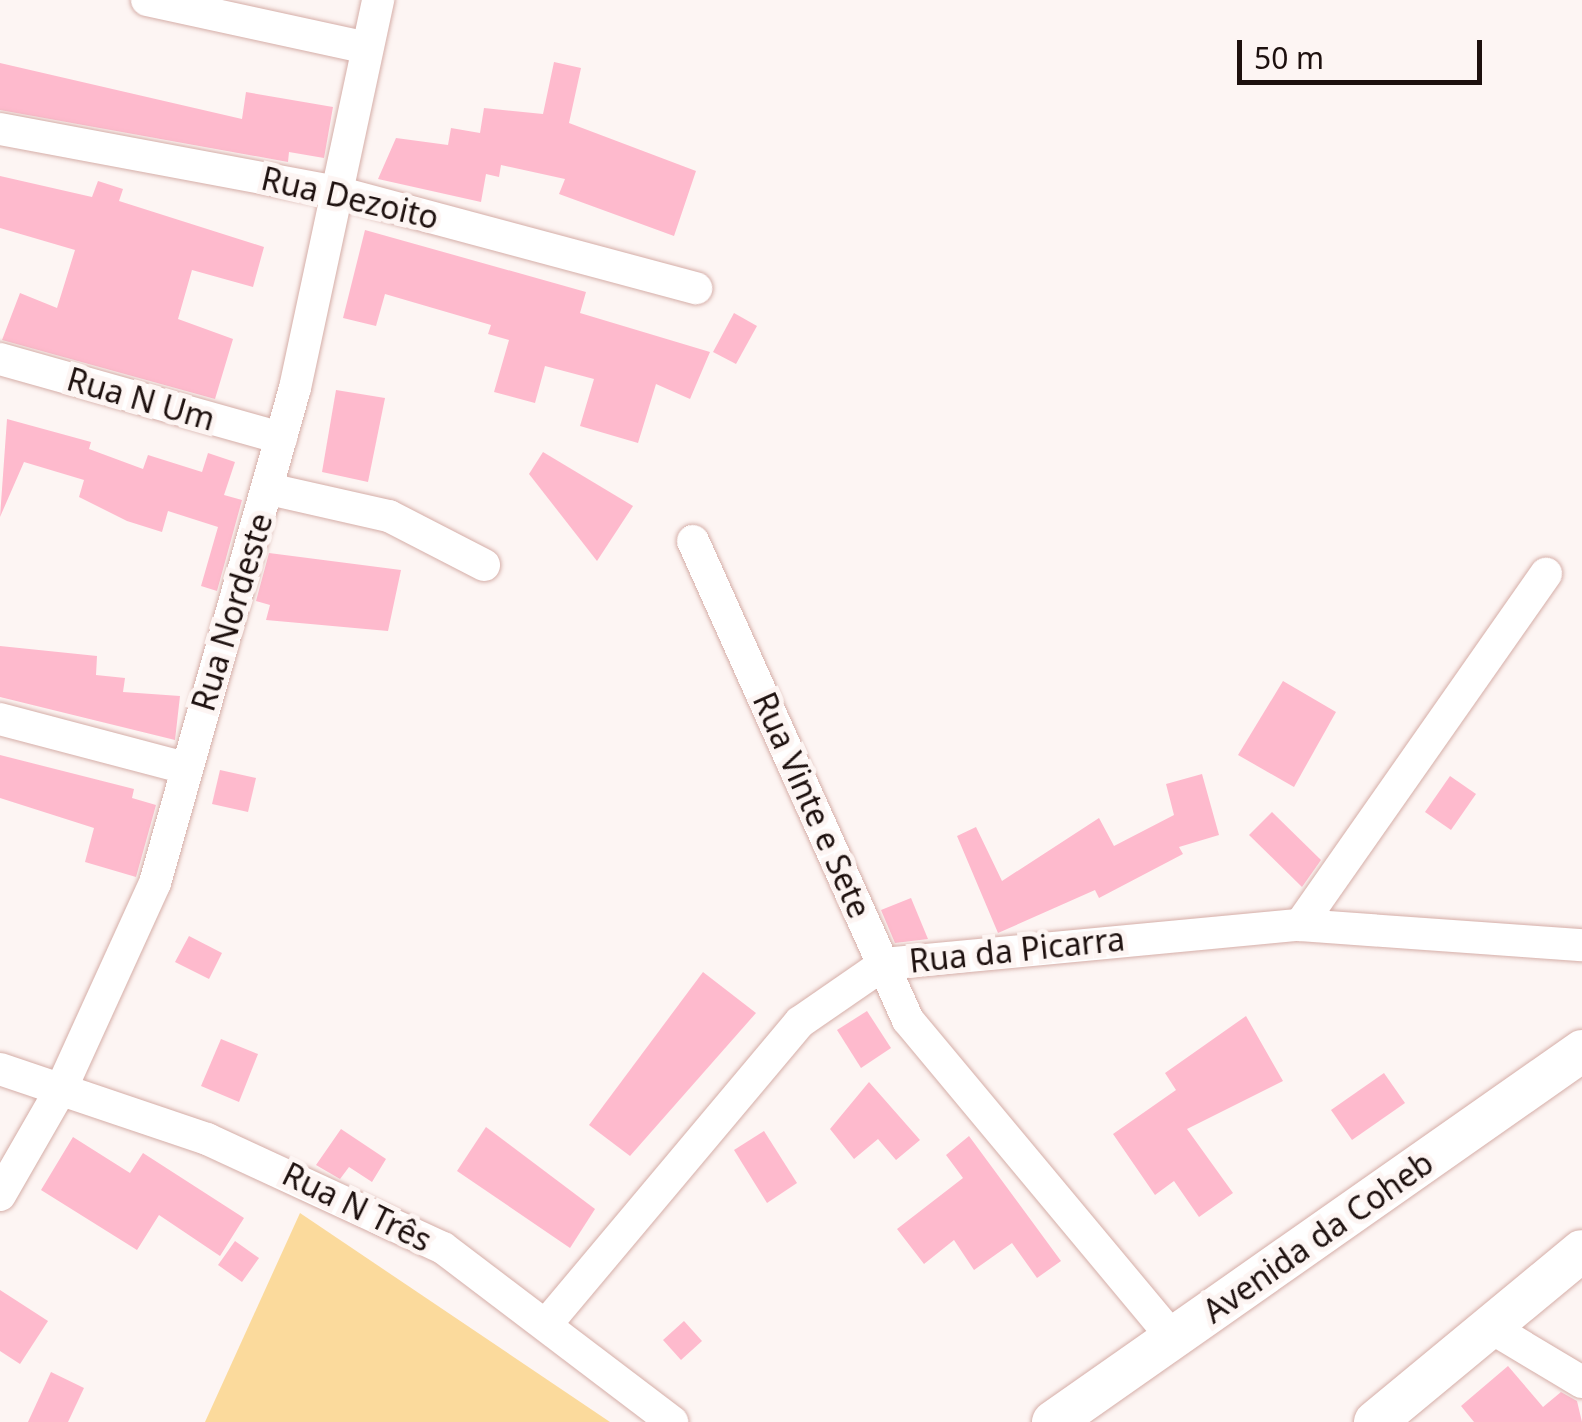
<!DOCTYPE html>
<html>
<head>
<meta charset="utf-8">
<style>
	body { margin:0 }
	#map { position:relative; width:1582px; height:1422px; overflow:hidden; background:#fdf5f3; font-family:"Noto Sans",sans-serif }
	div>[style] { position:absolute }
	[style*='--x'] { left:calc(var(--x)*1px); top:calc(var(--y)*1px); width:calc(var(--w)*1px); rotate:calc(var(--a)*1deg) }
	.green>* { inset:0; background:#fbda9c }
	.building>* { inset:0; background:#febacd }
	.roads { filter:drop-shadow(0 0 2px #d5aea8) drop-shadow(0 0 2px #d5aea8) }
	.minor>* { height:32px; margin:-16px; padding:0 16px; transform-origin:16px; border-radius:16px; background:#fff }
	.major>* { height:42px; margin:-21px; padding:0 21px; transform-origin:21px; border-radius:21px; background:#fff }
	span { translate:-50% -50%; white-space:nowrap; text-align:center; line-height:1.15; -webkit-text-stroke:10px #fdf5f3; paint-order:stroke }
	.street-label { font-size:32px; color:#1d100e }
	.scale { position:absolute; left:1237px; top:40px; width:245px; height:45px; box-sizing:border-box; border:5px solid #1d100e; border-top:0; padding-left:12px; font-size:30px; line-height:35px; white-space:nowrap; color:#1d100e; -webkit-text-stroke:8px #fdf5f3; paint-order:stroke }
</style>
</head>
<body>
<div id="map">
	<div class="green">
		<div style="clip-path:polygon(300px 1213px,610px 1422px,205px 1422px)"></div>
	</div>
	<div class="building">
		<div style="clip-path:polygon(554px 62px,581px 68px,569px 123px,696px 171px,674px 236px,559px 194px,565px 179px,501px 165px,499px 177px,486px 174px,481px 202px,378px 179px,396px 138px,448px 145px,451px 128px,480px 133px,484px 108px,543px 114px)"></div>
		<div style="clip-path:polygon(0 63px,242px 119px,246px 92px,333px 107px,324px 158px,289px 152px,288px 162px,0 110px)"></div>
		<div style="clip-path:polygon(0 176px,92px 197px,98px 181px,123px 189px,119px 201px,264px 247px,253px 287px,192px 270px,178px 319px,233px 339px,215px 399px,2px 340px,20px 293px,57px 308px,75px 250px,0 228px)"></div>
		<div style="clip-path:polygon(365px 230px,586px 292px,580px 313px,710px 352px,690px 399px,656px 384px,638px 443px,580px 426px,594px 379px,545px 366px,535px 403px,494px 392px,509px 340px,488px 334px,491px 325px,385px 294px,376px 326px,343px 318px)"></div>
		<div style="clip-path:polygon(734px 313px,757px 326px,736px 364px,713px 352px)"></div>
		<div style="clip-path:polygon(336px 390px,385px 398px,368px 482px,322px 472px)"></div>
		<div style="clip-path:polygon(7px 419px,91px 442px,89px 449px,143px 469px,148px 455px,202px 472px,208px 453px,235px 462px,224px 495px,242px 500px,217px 591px,201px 586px,218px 527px,168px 511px,162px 532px,127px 521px,79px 497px,84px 480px,24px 462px,0 517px)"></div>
		<div style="clip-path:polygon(543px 452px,633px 506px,597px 561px,529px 474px)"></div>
		<div style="clip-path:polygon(269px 553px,401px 570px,388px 631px,266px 620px,270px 605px,256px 601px)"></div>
		<div style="clip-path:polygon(0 646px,97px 656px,96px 675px,125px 678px,123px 692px,180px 696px,175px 740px,0 697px)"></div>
		<div style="clip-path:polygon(1283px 681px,1336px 712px,1294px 787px,1238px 755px)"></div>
		<div style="clip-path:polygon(0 755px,134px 789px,132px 798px,156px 805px,136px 877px,85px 862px,94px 828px,0 798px)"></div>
		<div style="clip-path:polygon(220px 770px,256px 778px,248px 812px,212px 804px)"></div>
		<div style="clip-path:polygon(1202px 774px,1219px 835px,1179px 847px,1183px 854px,1099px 898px,1095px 890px,998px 933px,957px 836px,976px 827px,1002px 881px,1099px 818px,1114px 846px,1174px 815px,1166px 784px)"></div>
		<div style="clip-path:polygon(1450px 776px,1476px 794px,1451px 830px,1425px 812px)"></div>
		<div style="clip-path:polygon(1272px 812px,1321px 860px,1302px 887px,1249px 835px)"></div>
		<div style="clip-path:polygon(911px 898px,928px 939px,895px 943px,881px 910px)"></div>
		<div style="clip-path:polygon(189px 936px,222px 953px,209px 979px,175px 962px)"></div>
		<div style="clip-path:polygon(703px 972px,756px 1013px,630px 1156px,589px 1125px)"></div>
		<div style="clip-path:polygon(867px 1011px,891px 1048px,861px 1068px,837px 1030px)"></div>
		<div style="clip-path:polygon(1246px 1016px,1283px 1081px,1187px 1129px,1233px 1193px,1199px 1217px,1174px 1181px,1155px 1195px,1113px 1134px,1176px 1090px,1165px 1073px)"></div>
		<div style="clip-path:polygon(221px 1039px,258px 1054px,239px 1102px,201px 1086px)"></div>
		<div style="clip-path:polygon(1384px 1073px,1405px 1103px,1352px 1140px,1331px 1110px)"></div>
		<div style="clip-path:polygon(869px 1082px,920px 1140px,896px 1160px,878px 1139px,854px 1159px,830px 1129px)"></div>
		<div style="clip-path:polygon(486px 1127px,595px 1209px,570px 1248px,457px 1171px)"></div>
		<div style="clip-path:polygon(341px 1129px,386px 1159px,372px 1182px,349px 1167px,340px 1179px,316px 1165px)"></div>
		<div style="clip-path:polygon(764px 1131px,797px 1183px,767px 1203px,734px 1150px)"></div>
		<div style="clip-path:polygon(969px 1136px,1061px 1261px,1037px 1278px,1012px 1243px,974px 1270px,954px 1240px,924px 1264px,897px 1229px,963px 1178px,946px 1155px)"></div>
		<div style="clip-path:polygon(73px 1137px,130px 1173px,143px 1153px,244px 1218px,220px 1256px,159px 1215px,137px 1250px,41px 1190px)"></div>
		<div style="clip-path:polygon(235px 1241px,259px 1258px,242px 1282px,218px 1265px)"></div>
		<div style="clip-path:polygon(0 1290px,48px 1321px,20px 1364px,0 1351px)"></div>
		<div style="clip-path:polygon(684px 1321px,702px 1341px,681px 1360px,663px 1340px)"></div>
		<div style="clip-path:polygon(1508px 1366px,1543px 1407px,1561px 1392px,1577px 1401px,1582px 1422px,1474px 1422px,1461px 1406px)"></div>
		<div style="clip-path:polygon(51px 1372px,84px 1388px,68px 1422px,28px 1422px)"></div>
	</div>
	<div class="roads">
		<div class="minor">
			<div style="--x:147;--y:0;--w:221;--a:12.3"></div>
			<div style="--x:0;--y:129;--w:343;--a:10.6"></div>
			<div style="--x:337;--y:192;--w:372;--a:15"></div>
			<div style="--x:0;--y:359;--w:292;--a:15.7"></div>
			<div style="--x:269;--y:489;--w:123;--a:12.7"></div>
			<div style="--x:389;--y:516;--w:107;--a:27.3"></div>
			<div style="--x:693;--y:541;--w:525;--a:65.83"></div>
			<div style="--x:908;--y:1020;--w:414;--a:50.2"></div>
			<div style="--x:0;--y:719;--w:191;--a:14.8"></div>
			<div style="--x:1300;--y:925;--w:429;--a:-55"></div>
			<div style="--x:0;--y:1069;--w:219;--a:18.7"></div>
			<div style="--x:207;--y:1139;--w:260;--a:24.8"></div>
			<div style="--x:443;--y:1248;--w:288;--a:37.2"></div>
			<div style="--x:0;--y:1195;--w:125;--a:-60.1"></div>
			<div style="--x:62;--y:1087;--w:224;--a:-65.5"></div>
			<div style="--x:155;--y:883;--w:514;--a:-74.21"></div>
			<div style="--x:295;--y:388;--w:397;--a:-77.9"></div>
			<div style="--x:549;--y:1321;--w:390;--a:-50"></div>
			<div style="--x:800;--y:1022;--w:102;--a:-34.6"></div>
			<div style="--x:884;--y:964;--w:418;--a:-5.4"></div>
			<div style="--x:1300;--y:925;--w:283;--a:4.1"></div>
			<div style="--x:1490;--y:1327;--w:107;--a:30.9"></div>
		</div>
		<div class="major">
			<div style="--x:1053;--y:1422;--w:646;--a:-35.04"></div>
			<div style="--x:1375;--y:1422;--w:268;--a:-39.6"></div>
		</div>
	</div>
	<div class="street-label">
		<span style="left:350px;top:198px;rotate:13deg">Rua Dezoito</span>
		<span style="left:141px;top:399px;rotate:16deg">Rua N Um</span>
		<span style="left:232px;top:612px;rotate:-73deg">Rua Nordeste</span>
		<span style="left:812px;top:805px;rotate:66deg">Rua Vinte e Sete</span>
		<span style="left:1017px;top:950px;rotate:-6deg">Rua da Picarra</span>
		<span style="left:357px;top:1207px;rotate:26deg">Rua N Três</span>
		<span style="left:1318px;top:1237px;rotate:-35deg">Avenida da Coheb</span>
	</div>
	<div class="scale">50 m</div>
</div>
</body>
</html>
